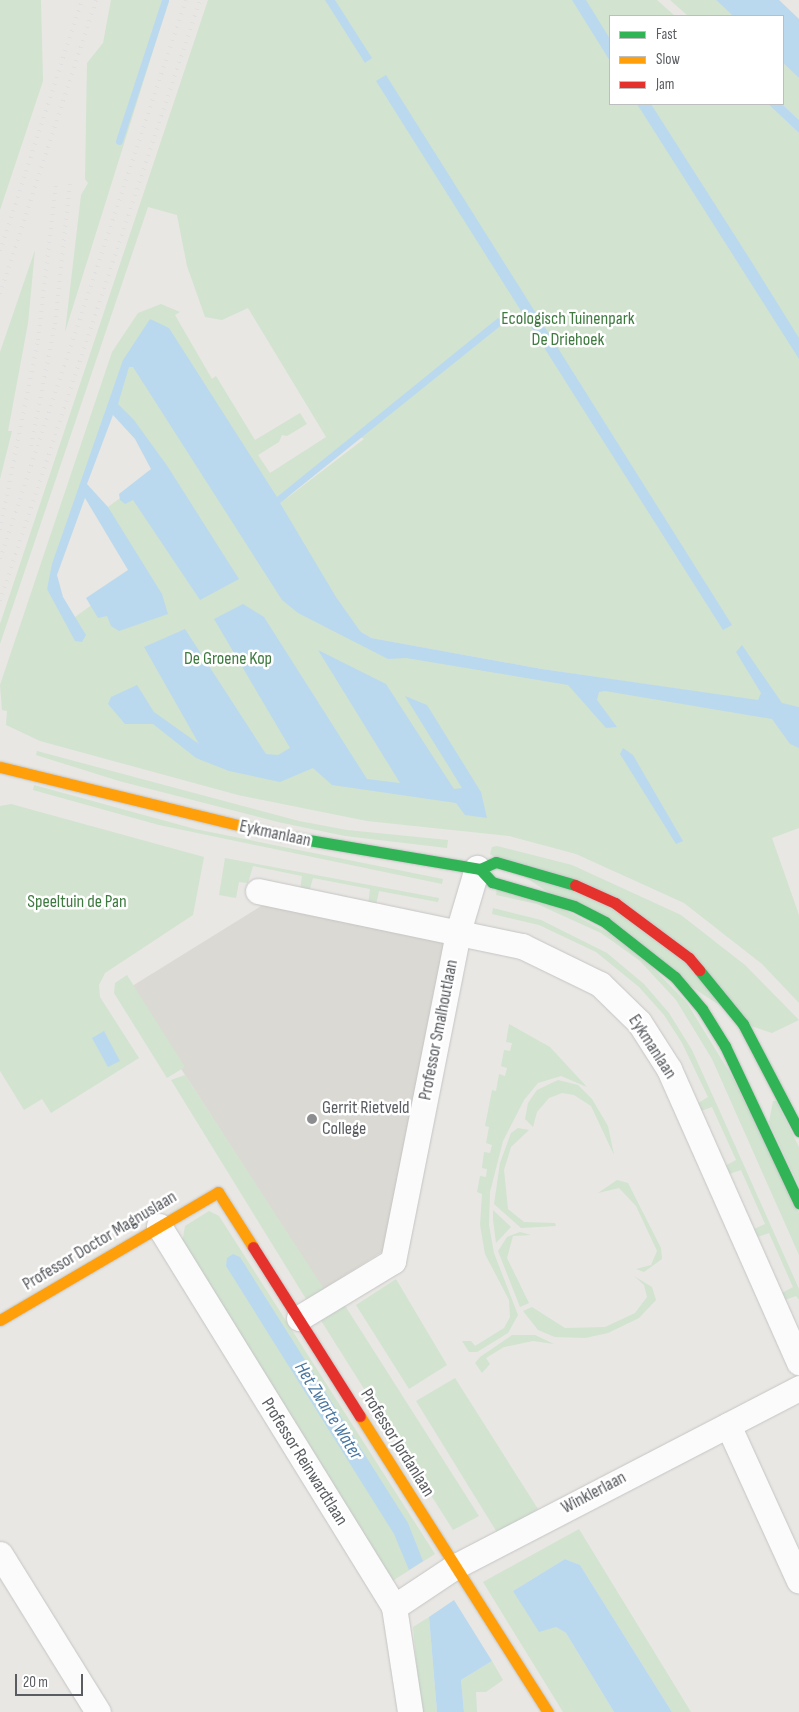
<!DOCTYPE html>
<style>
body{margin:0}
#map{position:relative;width:799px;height:1712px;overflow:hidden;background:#e8e7e3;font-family:"Sofia Sans Condensed",sans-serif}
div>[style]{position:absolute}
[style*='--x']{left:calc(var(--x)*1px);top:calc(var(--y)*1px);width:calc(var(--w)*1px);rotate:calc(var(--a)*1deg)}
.education>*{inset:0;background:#dbd9d3}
.green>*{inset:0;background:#d2e3d0}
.water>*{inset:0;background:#bbd9ee}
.stream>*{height:7px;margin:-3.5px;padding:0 3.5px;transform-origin:3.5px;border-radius:3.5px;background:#bbd9ee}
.roads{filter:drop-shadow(0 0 1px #c5c5c5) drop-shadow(0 0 1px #c5c5c5)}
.street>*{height:25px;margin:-12.5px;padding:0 12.5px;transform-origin:12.5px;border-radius:12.5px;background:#fcfbfb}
.fast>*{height:11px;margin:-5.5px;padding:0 5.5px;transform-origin:5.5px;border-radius:5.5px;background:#30b455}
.slow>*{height:11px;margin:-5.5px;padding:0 5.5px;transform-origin:5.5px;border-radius:5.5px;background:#ff9f0a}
.jam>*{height:11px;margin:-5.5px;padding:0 5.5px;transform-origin:5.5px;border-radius:5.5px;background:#e5322d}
.rail>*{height:4px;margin-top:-2px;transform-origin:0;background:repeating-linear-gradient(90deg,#e0e0e0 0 1px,transparent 0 7px)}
.dots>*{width:14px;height:14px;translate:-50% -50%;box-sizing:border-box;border:2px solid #fff;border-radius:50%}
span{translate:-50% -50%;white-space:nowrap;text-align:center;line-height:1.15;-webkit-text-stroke:5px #fff;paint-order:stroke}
.park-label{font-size:18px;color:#3e7a40}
.street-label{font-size:18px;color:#595c60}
.poi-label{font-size:18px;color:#595c60}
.left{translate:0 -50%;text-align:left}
.water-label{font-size:19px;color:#4976a1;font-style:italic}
.legend{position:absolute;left:609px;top:15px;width:175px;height:90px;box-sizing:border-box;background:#fff;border:1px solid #bdbebf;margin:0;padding:6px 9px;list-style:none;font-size:15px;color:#595c60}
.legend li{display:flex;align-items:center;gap:10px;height:25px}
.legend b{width:25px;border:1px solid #bdbebf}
.scale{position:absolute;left:15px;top:1674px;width:68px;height:22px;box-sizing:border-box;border:2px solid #595c60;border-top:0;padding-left:6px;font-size:15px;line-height:18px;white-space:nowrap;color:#595c60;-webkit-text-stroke:4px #fff;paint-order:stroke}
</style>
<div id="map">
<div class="education">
<div style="clip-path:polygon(266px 903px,445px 940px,385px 1250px,323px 1289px,129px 988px)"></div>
</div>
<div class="green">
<div style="clip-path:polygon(0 0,41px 0,43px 81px,0 210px)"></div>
<div style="clip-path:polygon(111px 0,169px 0,65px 332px,81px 195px,88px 183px,85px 179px,87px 63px,103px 43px)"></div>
<div style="clip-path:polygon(evenodd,208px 0,657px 0,675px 16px,610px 16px,610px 104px,768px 104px,799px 133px,799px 707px,542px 669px,370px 638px,361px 631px,370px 644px,799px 711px,799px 828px,772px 838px,799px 915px,799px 1003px,762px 964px,684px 903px,576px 854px,509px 836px,367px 821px,238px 795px,40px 741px,6px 725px,7px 711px,2px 710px,0 685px,112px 352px,138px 313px,161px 304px,180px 312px,175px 315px,212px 379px,216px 376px,255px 440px,300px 413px,307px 424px,287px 436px,282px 435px,279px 442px,258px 455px,270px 473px,326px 437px,248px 308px,222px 320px,205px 317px,187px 266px,177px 215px,148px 207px,0 644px,0 624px,208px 0,112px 392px,111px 405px,159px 469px,108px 507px,137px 572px,71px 620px,47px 589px,112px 392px,208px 0,355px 434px,364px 439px,287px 498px,302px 478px,355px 434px)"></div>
<div style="clip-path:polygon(670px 0,716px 0,733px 16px,688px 16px)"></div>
<div style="clip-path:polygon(783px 63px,799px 78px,799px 120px,782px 104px)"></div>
<div style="clip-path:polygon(35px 250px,28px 323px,8px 431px,12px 431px,0 479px,0 352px)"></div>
<div style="clip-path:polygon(37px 751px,299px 821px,347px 830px,448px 840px,447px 848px,345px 836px,278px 822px,119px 781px,36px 755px)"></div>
<div style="clip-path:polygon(34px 785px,195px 829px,443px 879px,442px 884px,159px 825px,33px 790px)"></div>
<div style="clip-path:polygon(11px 804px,204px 857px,193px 915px,105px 973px,99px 985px,100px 997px,139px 1058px,51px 1113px,42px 1099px,24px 1110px,0 1071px,0 806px)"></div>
<div style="clip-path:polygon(497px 846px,572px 865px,681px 915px,745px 965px,799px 1020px,772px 1033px,751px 1026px,490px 854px,492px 847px)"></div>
<div style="clip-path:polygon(225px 858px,439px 898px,438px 902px,379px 891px,376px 905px,368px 905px,370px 889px,313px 878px,309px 892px,300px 891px,302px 876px,253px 866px,248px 883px,239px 882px,236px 898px,219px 895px)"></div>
<div style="clip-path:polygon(497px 888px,553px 904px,610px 934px,649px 964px,687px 1003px,733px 1078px,799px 1213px,799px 1255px,712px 1059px,676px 1000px,640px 961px,601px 933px,537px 904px,496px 895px)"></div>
<div style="clip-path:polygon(493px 908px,541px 920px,607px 953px,644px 984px,669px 1013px,692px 1050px,721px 1114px,799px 1289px,799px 1300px,796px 1296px,782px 1301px,780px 1294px,793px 1287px,769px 1233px,755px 1238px,752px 1230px,765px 1224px,741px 1170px,726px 1175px,723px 1167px,736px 1160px,712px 1107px,698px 1112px,695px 1105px,708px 1097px,682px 1043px,664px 1015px,639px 987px,596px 952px,539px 925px,492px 914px)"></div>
<div style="clip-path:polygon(127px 975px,185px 1067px,167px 1078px,114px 993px,115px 983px)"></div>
<div style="clip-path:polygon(509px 1024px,550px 1047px,587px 1087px,561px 1076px,538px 1083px,524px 1100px,503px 1141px,490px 1192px,489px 1225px,494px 1253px,518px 1315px,508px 1333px,477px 1352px,469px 1352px,462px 1341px,471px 1341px,475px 1346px,504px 1328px,510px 1317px,509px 1300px,485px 1254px,480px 1225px,482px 1194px,477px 1192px,480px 1176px,486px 1177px,487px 1169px,482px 1168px,484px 1152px,490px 1153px,492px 1145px,486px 1143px,489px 1127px,485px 1126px,492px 1090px,496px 1091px,499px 1074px,505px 1076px,507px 1068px,501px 1066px,504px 1050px,510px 1051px,512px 1043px,506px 1042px)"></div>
<div style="clip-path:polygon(185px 1075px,324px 1289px,306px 1299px,171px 1080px)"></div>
<div style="clip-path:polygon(558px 1080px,578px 1085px,592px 1099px,608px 1126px,614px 1155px,591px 1106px,574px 1095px,562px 1093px,549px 1098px,537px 1112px,533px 1127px,525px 1119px,528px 1103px,537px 1090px)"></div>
<div style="clip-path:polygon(773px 1101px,776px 1101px,799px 1147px,799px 1186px,769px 1122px)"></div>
<div style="clip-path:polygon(518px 1128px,529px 1130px,511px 1147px,504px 1170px,508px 1209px,524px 1222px,555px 1223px,556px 1226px,521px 1228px,494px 1204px,500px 1163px,511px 1133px)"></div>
<div style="clip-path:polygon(617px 1180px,628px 1183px,661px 1248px,662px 1259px,644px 1272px,636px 1269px,651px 1265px,657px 1251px,636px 1206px,619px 1188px,598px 1193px)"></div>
<div style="clip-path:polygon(493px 1210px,511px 1227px,496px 1243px,493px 1220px)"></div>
<div style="clip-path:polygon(209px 1211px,219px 1216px,435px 1554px,386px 1585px,174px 1239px,183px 1238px,185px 1226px)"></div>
<div style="clip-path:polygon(520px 1232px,531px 1235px,513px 1236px,507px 1258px,529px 1303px,520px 1307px,498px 1251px,507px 1237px)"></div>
<div style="clip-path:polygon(634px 1276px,652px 1287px,656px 1300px,639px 1318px,608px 1333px,585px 1338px,555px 1337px,538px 1330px,523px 1311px,532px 1307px,565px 1328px,605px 1327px,635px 1313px,647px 1297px,644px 1285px)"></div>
<div style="clip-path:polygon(396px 1279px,447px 1365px,409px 1389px,356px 1305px)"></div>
<div style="clip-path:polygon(344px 1304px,479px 1516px,453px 1530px,320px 1319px)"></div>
<div style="clip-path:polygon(512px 1335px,535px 1335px,554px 1344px,533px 1341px,504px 1347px,486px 1358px,490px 1364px,482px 1373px,475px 1363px,480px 1357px)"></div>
<div style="clip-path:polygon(455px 1378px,538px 1509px,498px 1534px,416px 1401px)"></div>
<div style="clip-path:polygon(579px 1529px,691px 1712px,672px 1712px,580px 1565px,565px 1559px,513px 1591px,547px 1628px,556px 1627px,566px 1633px,614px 1712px,563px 1712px,483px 1582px)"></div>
<div style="clip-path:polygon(429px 1617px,437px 1712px,421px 1712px,413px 1627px)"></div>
<div style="clip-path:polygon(492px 1661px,503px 1680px,486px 1692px,476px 1692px,477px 1712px,464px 1712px,461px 1680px)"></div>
</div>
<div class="water">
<div style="clip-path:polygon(325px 0,335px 0,372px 58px,365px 63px)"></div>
<div style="clip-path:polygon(572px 0,586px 0,610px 39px,610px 61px)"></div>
<div style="clip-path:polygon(716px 0,779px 0,799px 19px,799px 78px,783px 63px,783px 16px,733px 16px)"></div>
<div style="clip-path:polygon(386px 75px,578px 380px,732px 625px,723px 630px,569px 387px,376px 81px)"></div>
<div style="clip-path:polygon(637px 104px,651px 104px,753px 264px,799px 338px,799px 359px)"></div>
<div style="clip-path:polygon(768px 104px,782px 104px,799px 120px,799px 133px)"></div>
<div style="clip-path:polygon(498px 318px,504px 323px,280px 503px,336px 597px,360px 631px,371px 638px,542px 669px,758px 700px,761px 693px,736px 652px,742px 645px,782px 703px,799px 707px,799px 748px,790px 744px,772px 719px,605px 691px,599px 692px,597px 700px,617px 727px,606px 728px,568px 685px,406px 658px,388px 659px,298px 613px,282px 600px,133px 367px,129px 367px,118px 404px,134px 420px,168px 467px,239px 579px,200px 600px,133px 500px,125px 504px,120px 500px,119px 494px,151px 469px,135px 439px,113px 415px,87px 484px,108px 507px,162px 594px,168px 614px,119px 631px,111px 626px,107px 616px,98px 618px,86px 598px,128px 570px,85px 498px,57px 575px,63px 597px,86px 635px,82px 642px,75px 641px,47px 589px,52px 564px,123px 360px,150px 319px,169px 328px,277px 497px)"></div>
<div style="clip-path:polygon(243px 604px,264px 617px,367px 779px,400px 783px,318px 650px,386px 684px,454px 789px,462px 788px,405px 696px,427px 705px,481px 792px,487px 818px,465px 815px,456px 803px,332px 785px,313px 768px,280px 782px,229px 771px,196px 758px,153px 724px,125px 724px,108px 704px,111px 697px,137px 685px,154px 712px,199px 744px,144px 647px,185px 629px,266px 754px,278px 755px,290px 748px,214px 619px)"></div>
<div style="clip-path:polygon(623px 748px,633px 755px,683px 841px,676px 844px,620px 754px)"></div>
<div style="clip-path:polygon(104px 1031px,120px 1061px,108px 1067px,92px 1038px)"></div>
<div style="clip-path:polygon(233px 1254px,240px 1257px,408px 1523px,423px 1561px,409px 1570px,394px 1534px,226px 1266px,227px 1258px)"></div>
<div style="clip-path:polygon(565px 1559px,580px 1565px,672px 1712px,614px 1712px,566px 1633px,556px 1627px,539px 1632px,513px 1591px)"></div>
<div style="clip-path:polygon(454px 1600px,492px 1661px,461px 1680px,464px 1712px,437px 1712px,429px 1617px)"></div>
</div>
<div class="stream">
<div style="--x:119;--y:141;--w:148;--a:-71.9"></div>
</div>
<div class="roads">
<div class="street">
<div style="--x:258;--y:891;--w:270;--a:11.8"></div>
<div style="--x:522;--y:946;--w:87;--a:26"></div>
<div style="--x:600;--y:984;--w:54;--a:44.3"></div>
<div style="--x:639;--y:1022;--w:56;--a:57.4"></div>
<div style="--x:669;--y:1069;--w:321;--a:66.1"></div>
<div style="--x:159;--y:1226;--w:448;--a:58.3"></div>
<div style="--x:394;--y:1607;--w:106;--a:81.3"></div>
<div style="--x:299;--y:1318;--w:110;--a:-31.2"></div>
<div style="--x:393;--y:1261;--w:335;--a:-78.8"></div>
<div style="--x:458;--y:932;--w:67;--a:-73.5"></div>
<div style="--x:728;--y:1425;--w:171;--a:65.5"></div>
<div style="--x:0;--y:1554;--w:186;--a:58.2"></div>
<div style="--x:394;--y:1607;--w:72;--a:-33.7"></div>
<div style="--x:454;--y:1567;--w:389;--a:-27.4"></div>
</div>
<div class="fast">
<div style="--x:279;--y:835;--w:204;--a:9.6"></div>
<div style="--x:480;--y:869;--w:17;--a:-24"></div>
<div style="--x:496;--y:862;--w:82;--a:16.2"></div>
<div style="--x:480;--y:869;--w:18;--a:47"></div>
<div style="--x:492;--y:882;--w:85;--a:16.3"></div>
<div style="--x:574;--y:906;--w:35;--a:27"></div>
<div style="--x:605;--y:922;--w:89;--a:38.2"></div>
<div style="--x:675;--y:977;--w:42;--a:49.8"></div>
<div style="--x:702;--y:1009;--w:44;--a:58.1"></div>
<div style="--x:725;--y:1046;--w:174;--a:64.8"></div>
<div style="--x:699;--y:970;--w:70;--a:50.8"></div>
<div style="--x:743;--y:1024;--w:121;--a:62.4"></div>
</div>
<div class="slow">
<div style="--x:0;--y:767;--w:287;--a:13.7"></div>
<div style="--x:0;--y:1320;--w:253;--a:-30.4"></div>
<div style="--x:218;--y:1192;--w:65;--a:57.5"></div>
<div style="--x:360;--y:1416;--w:351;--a:57.6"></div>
</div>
<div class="jam">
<div style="--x:575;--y:885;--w:44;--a:24.2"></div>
<div style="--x:615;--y:903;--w:92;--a:36.6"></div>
<div style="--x:689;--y:958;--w:16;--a:50"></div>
<div style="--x:253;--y:1247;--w:200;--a:57.7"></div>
</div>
</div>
<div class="rail">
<div style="--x:0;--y:251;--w:264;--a:-71.9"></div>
<div style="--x:0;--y:294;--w:309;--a:-71.9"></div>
<div style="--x:31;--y:446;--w:124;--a:-78.9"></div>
<div style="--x:55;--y:324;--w:141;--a:-83.9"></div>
<div style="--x:0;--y:530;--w:194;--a:-78.7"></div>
<div style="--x:38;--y:340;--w:157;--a:-83.4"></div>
<div style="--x:0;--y:559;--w:589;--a:-71.6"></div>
<div style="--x:0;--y:601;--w:633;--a:-71.59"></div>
</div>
<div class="dots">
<div style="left:312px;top:1119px;background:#8b8d8e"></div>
</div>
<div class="park-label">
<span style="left:568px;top:330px">Ecologisch Tuinenpark<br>De Driehoek</span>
<span style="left:228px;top:659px">De Groene Kop</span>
<span style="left:77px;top:902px">Speeltuin de Pan</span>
</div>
<div class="street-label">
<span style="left:275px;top:834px;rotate:12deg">Eykmanlaan</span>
<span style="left:439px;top:1030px;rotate:-79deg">Professor Smalhoutlaan</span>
<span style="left:652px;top:1047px;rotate:57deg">Eykmanlaan</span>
<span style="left:100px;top:1241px;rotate:-31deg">Professor Doctor Magnuslaan</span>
<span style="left:397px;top:1443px;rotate:58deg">Professor Jordanlaan</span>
<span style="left:304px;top:1462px;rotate:58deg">Professor Reinwardtlaan</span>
<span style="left:594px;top:1493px;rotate:-28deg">Winklerlaan</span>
</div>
<div class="poi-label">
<span class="left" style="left:322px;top:1119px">Gerrit Rietveld<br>College</span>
</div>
<div class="water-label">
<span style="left:328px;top:1411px;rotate:58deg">Het Zwarte Water</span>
</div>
<ul class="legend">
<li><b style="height:6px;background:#30b455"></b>Fast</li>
<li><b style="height:6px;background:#ff9f0a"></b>Slow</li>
<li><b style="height:6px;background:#e5322d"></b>Jam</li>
</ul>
<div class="scale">20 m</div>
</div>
